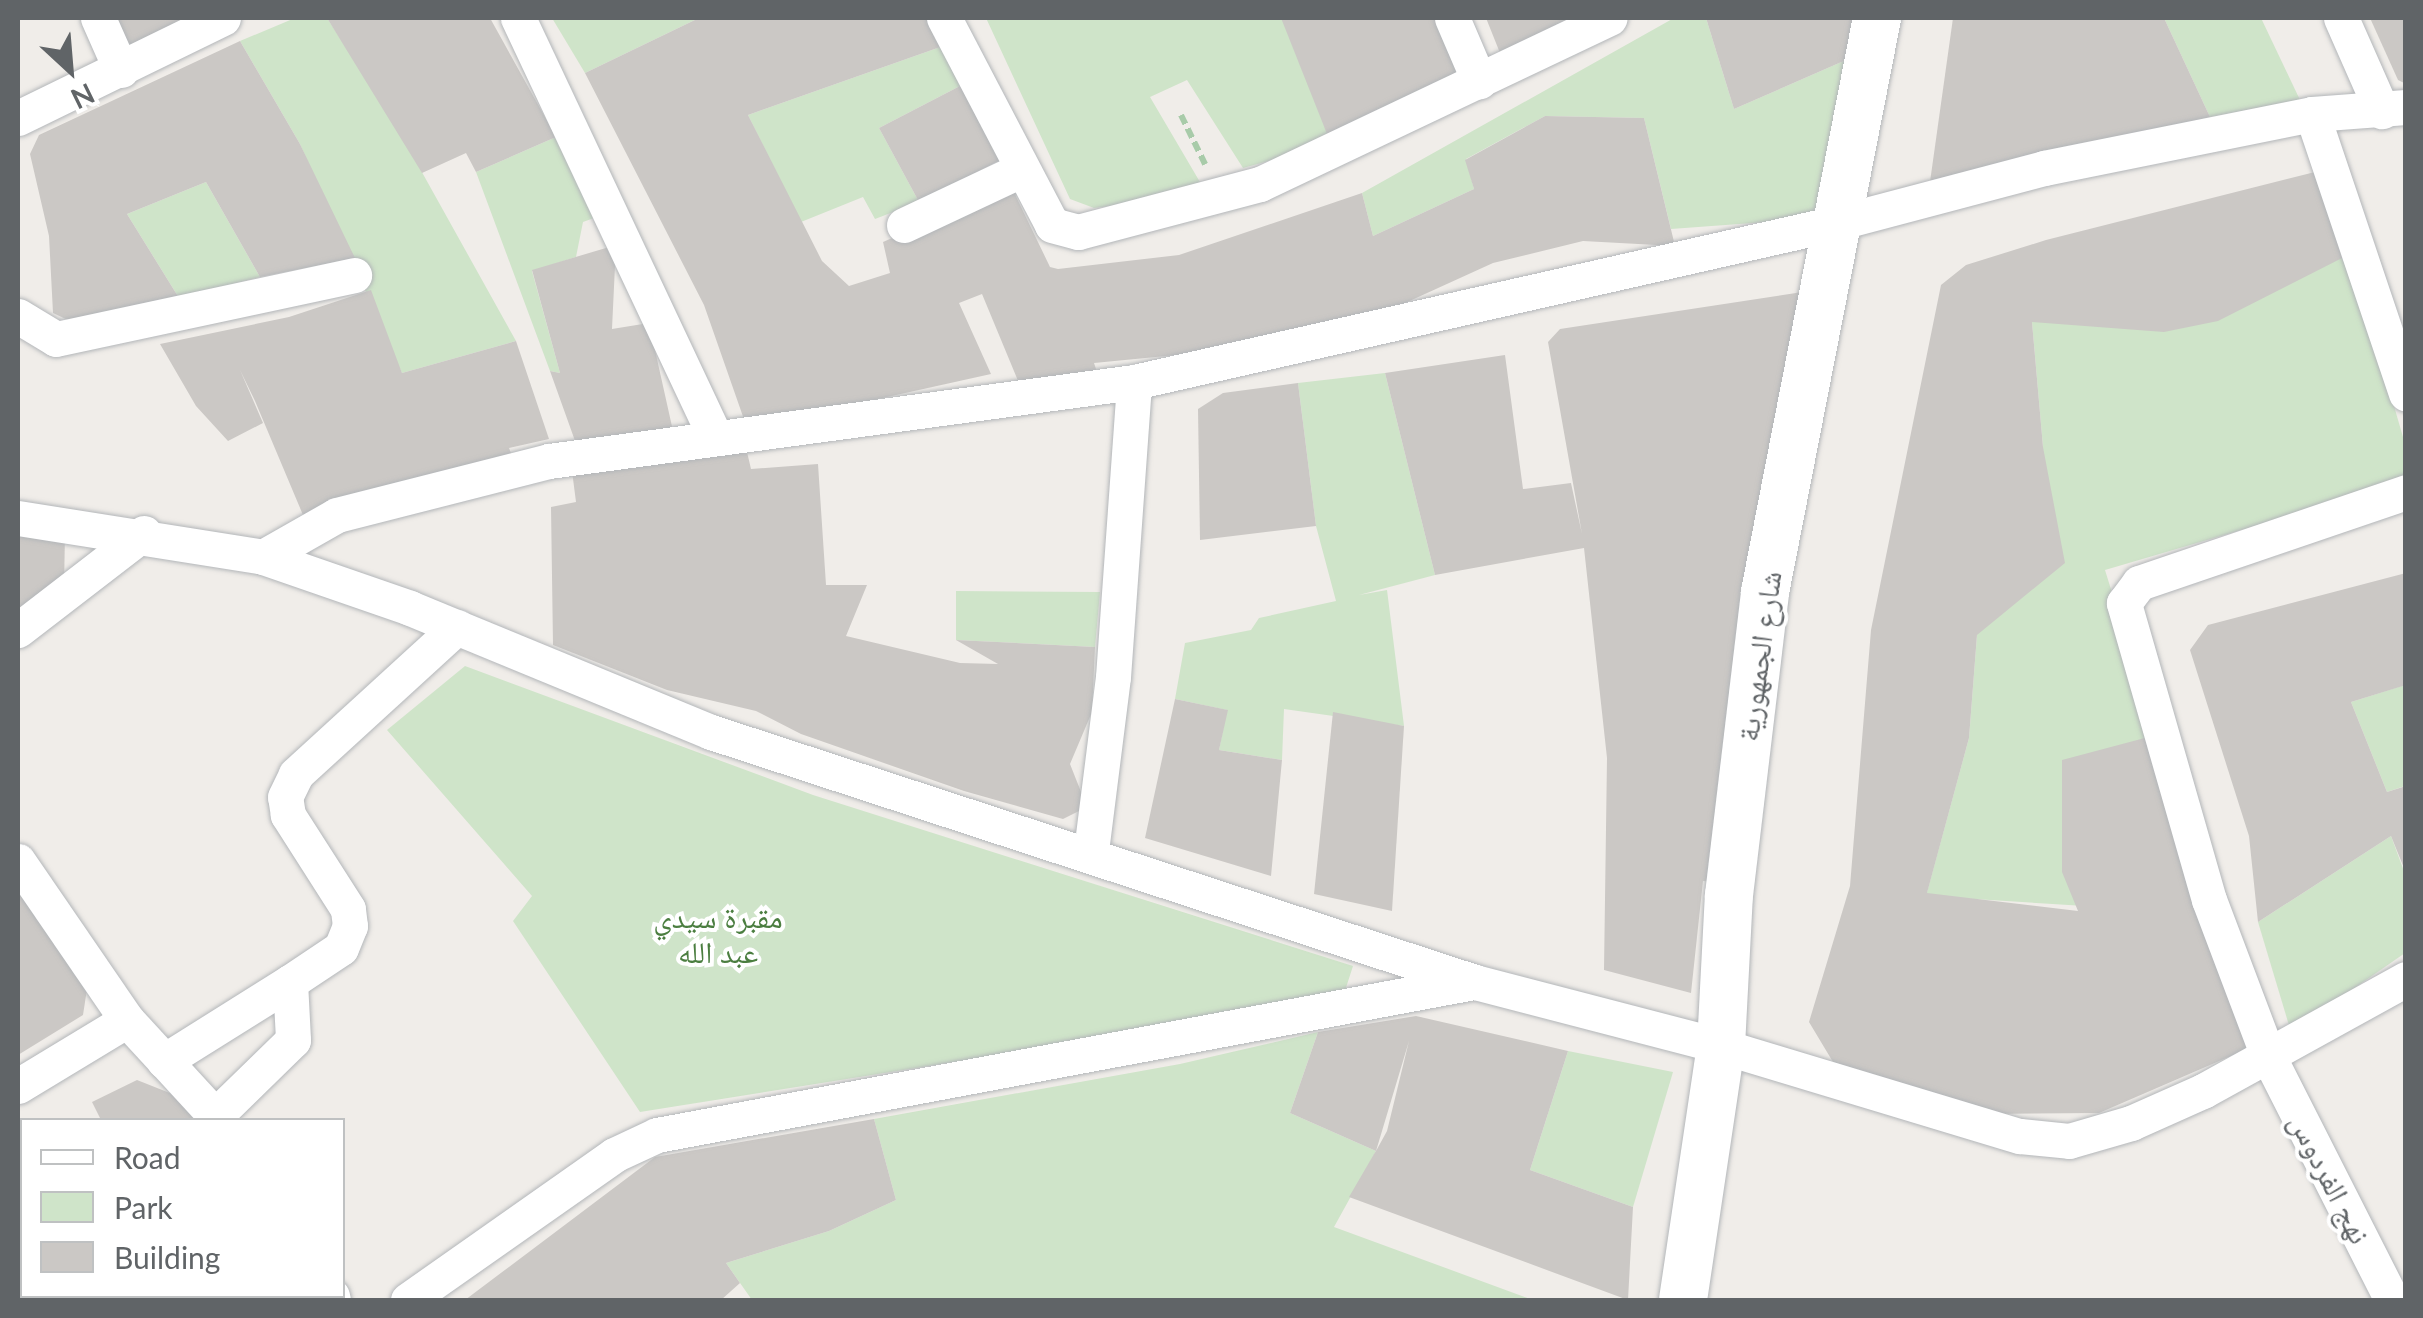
<!DOCTYPE html>
<meta charset="utf-8">
<style>
body{margin:0}
#map{position:relative;width:2423px;height:1318px;overflow:hidden;background:#f0ede9;font-family:Lato,"Noto Naskh Arabic",sans-serif}
div>[style]{position:absolute}
[style*='--x']{left:calc(var(--x)*1px);top:calc(var(--y)*1px);width:calc(var(--w)*1px);rotate:calc(var(--a)*1deg)}
.green>*{inset:0;background:#cfe4c9}
.building>*{inset:0;background:#cbc8c5}
.path>*{height:6px;margin-top:-3px;transform-origin:0;background:repeating-linear-gradient(90deg,#a8cba9 0 10px,transparent 0 15px)}
.roads{filter:drop-shadow(0 0 2px #b3b6b9) drop-shadow(0 0 2px #b3b6b9)}
.minor>*{height:35px;margin:-17.5px;padding:0 17.5px;transform-origin:17.5px;border-radius:17.5px;background:#fff}
.secondary>*{height:48px;margin:-24px;padding:0 24px;transform-origin:24px;border-radius:24px;background:#fff}
span{translate:-50% -50%;white-space:nowrap;text-align:center;line-height:1.15;-webkit-text-stroke:8px #fff;paint-order:stroke}
.street-label{font-size:30px;color:#606467}
.park-label{font-size:30px;color:#4b7e40}
.frame{position:absolute;inset:0;border:20px solid #606467;pointer-events:none}
.legend{position:absolute;left:20px;top:1118px;width:325px;height:180px;box-sizing:border-box;background:#fff;border:2px solid #bfc1c2;margin:0;padding:12px 18px;list-style:none;font-size:30px;color:#606467}
.legend li{display:flex;align-items:center;gap:20px;height:50px}
.legend b{width:50px;border:2px solid #bfc1c2}
.north{position:absolute;left:20px;top:20px;width:100px;height:100px;-webkit-text-stroke:8px #fff;paint-order:stroke;rotate:154deg;font-size:28px;font-weight:700;line-height:40px;text-align:center;color:#606467}
.north::after{content:'';display:block;margin:auto;width:35px;height:45px;background:#606467;clip-path:polygon(50% 0,100% 100%,50% 72%,0 100%)}
</style>
<div id="map">
<div class="green">
<div style="clip-path:polygon(295px 18px,327px 18px,394px 122px,516px 341px,402px 373px,300px 144px,240px 41px)"></div>
<div style="clip-path:polygon(552px 18px,699px 18px,585px 73px)"></div>
<div style="clip-path:polygon(986px 18px,1288px 18px,1331px 144px,1243px 168px,1187px 80px,1150px 97px,1207px 194px,1094px 208px,1070px 199px)"></div>
<div style="clip-path:polygon(1674px 18px,1706px 18px,1734px 109px,1846px 60px,1820px 218px,1671px 229px,1644px 118px,1545px 116px,1466px 159px,1474px 189px,1373px 236px,1362px 193px)"></div>
<div style="clip-path:polygon(2164px 18px,2261px 18px,2300px 100px,2210px 117px)"></div>
<div style="clip-path:polygon(946px 45px,960px 86px,879px 128px,919px 202px,875px 219px,863px 197px,801px 222px,748px 115px)"></div>
<div style="clip-path:polygon(556px 137px,602px 215px,583px 222px,576px 257px,532px 271px,560px 373px,550px 371px,476px 172px)"></div>
<div style="clip-path:polygon(206px 182px,260px 277px,179px 298px,127px 214px)"></div>
<div style="clip-path:polygon(2350px 254px,2405px 444px,2405px 482px,2105px 570px,2156px 735px,2085px 906px,1926px 896px,1969px 738px,1977px 635px,2043px 447px,2032px 322px)"></div>
<div style="clip-path:polygon(1385px 373px,1435px 575px,1359px 595px,1387px 590px,1404px 726px,1284px 709px,1282px 760px,1219px 750px,1227px 710px,1175px 699px,1185px 643px,1251px 630px,1259px 618px,1336px 601px,1316px 526px,1298px 383px)"></div>
<div style="clip-path:polygon(956px 591px,1100px 592px,1095px 647px,956px 640px)"></div>
<div style="clip-path:polygon(465px 666px,813px 795px,1353px 966px,1342px 1000px,640px 1112px,513px 921px,532px 896px,387px 730px)"></div>
<div style="clip-path:polygon(2405px 685px,2405px 786px,2387px 792px,2351px 702px)"></div>
<div style="clip-path:polygon(2391px 836px,2405px 874px,2405px 953px,2291px 1032px,2258px 922px)"></div>
<div style="clip-path:polygon(1318px 1032px,1290px 1113px,1376px 1151px,1334px 1227px,1533px 1300px,752px 1300px,726px 1263px,829px 1231px,896px 1200px,874px 1119px,1180px 1064px)"></div>
<div style="clip-path:polygon(1568px 1051px,1673px 1072px,1633px 1207px,1530px 1170px)"></div>
</div>
<div class="building">
<div style="clip-path:polygon(114px 18px,208px 18px,141px 46px,126px 43px)"></div>
<div style="clip-path:polygon(327px 18px,490px 18px,556px 137px,476px 172px,466px 153px,422px 173px)"></div>
<div style="clip-path:polygon(699px 18px,934px 18px,946px 45px,748px 115px,822px 261px,849px 286px,890px 273px,883px 242px,1011px 186px,1050px 267px,1058px 269px,1179px 255px,1362px 193px,1373px 236px,1474px 189px,1465px 160px,1545px 116px,1644px 118px,1675px 246px,1583px 241px,1493px 263px,1392px 309px,1197px 353px,1094px 363px,1097px 372px,1021px 388px,982px 294px,959px 303px,991px 374px,747px 428px,704px 305px,585px 73px)"></div>
<div style="clip-path:polygon(1281px 18px,1441px 18px,1465px 82px,1331px 144px)"></div>
<div style="clip-path:polygon(1486px 18px,1590px 18px,1502px 58px)"></div>
<div style="clip-path:polygon(1706px 18px,1854px 18px,1846px 60px,1734px 109px)"></div>
<div style="clip-path:polygon(1953px 18px,2164px 18px,2210px 117px,1929px 189px)"></div>
<div style="clip-path:polygon(2370px 18px,2406px 18px,2406px 84px,2398px 80px)"></div>
<div style="clip-path:polygon(240px 41px,300px 144px,355px 258px,260px 277px,206px 182px,127px 214px,179px 298px,70px 321px,53px 313px,49px 236px,30px 154px,39px 135px)"></div>
<div style="clip-path:polygon(960px 86px,1006px 157px,919px 202px,879px 128px)"></div>
<div style="clip-path:polygon(2327px 169px,2350px 254px,2218px 321px,2164px 332px,2032px 322px,2043px 447px,2065px 563px,1977px 635px,1969px 738px,1927px 893px,2078px 911px,2062px 872px,2062px 760px,2156px 735px,2247px 1049px,2099px 1113px,1986px 1114px,1833px 1062px,1809px 1022px,1850px 886px,1871px 630px,1941px 285px,1966px 265px,2046px 240px)"></div>
<div style="clip-path:polygon(616px 245px,612px 329px,649px 323px,675px 440px,579px 452px,550px 371px,560px 373px,532px 270px)"></div>
<div style="clip-path:polygon(371px 290px,402px 373px,516px 341px,549px 439px,509px 448px,514px 461px,303px 515px,255px 401px,240px 370px,263px 423px,228px 441px,196px 406px,160px 344px,289px 317px)"></div>
<div style="clip-path:polygon(1809px 291px,1726px 883px,1703px 881px,1691px 993px,1604px 970px,1607px 758px,1584px 548px,1435px 575px,1385px 373px,1505px 355px,1523px 489px,1571px 483px,1582px 534px,1548px 342px,1560px 329px)"></div>
<div style="clip-path:polygon(1298px 383px,1316px 526px,1200px 540px,1198px 409px,1223px 393px)"></div>
<div style="clip-path:polygon(747px 452px,751px 469px,818px 464px,826px 585px,867px 585px,846px 636px,960px 663px,998px 664px,956px 640px,1095px 647px,1092px 712px,1070px 764px,1087px 807px,1063px 819px,964px 791px,801px 734px,756px 711px,667px 690px,553px 645px,551px 507px,576px 502px,572px 471px)"></div>
<div style="clip-path:polygon(18px 532px,65px 533px,64px 587px,18px 622px)"></div>
<div style="clip-path:polygon(2406px 573px,2406px 685px,2351px 702px,2387px 792px,2406px 786px,2406px 873px,2391px 836px,2258px 922px,2249px 836px,2190px 650px,2208px 625px)"></div>
<div style="clip-path:polygon(1175px 699px,1228px 710px,1219px 750px,1282px 760px,1271px 876px,1145px 838px)"></div>
<div style="clip-path:polygon(1333px 712px,1404px 726px,1392px 911px,1314px 894px)"></div>
<div style="clip-path:polygon(18px 876px,87px 989px,83px 1015px,18px 1055px)"></div>
<div style="clip-path:polygon(1416px 1016px,1568px 1051px,1530px 1170px,1633px 1207px,1628px 1300px,1349px 1197px,1374px 1154px,1376px 1151px,1387px 1131px,1409px 1041px,1376px 1151px,1290px 1113px,1318px 1032px)"></div>
<div style="clip-path:polygon(137px 1080px,205px 1107px,212px 1120px,101px 1120px,92px 1102px)"></div>
<div style="clip-path:polygon(874px 1119px,896px 1200px,829px 1231px,726px 1263px,740px 1283px,721px 1300px,465px 1300px,655px 1157px)"></div>
<div style="clip-path:polygon(22px 1121px,22px 1223px,18px 1215px)"></div>
<div style="clip-path:polygon(22px 1260px,22px 1296px,236px 1296px,18px 1300px)"></div>
</div>
<div class="path">
<div style="--x:1181;--y:115;--w:55;--a:63.9"></div>
</div>
<div class="roads">
<div class="minor">
<div style="--x:98;--y:18;--w:57;--a:66.1"></div>
<div style="--x:518;--y:18;--w:463;--a:64.8"></div>
<div style="--x:944;--y:18;--w:233;--a:62.4"></div>
<div style="--x:1052;--y:225;--w:27;--a:15"></div>
<div style="--x:1078;--y:232;--w:188;--a:-14.8"></div>
<div style="--x:1260;--y:184;--w:387;--a:-25.4"></div>
<div style="--x:1452;--y:18;--w:69;--a:66.8"></div>
<div style="--x:2341;--y:18;--w:102;--a:66.2"></div>
<div style="--x:2312;--y:114;--w:295;--a:71.4"></div>
<div style="--x:18;--y:118;--w:228;--a:-26"></div>
<div style="--x:904;--y:225;--w:127;--a:-25.2"></div>
<div style="--x:18;--y:316;--w:44;--a:31.2"></div>
<div style="--x:56;--y:339;--w:305;--a:-12.1"></div>
<div style="--x:18;--y:518;--w:248;--a:9"></div>
<div style="--x:263;--y:557;--w:156;--a:19.1"></div>
<div style="--x:410;--y:608;--w:326;--a:22.4"></div>
<div style="--x:711;--y:732;--w:804;--a:18.12"></div>
<div style="--x:1475;--y:982;--w:254;--a:14.6"></div>
<div style="--x:1721;--y:1046;--w:312;--a:16.8"></div>
<div style="--x:2020;--y:1136;--w:49;--a:5.8"></div>
<div style="--x:2069;--y:1141;--w:65;--a:-16.2"></div>
<div style="--x:2131;--y:1123;--w:79;--a:-24"></div>
<div style="--x:2203;--y:1091;--w:232;--a:-28.9"></div>
<div style="--x:263;--y:557;--w:85;--a:-29.6"></div>
<div style="--x:337;--y:515;--w:219;--a:-14.3"></div>
<div style="--x:549;--y:461;--w:590;--a:-7.69"></div>
<div style="--x:1134;--y:382;--w:720;--a:-12.76"></div>
<div style="--x:1836;--y:223;--w:215;--a:-14.8"></div>
<div style="--x:2044;--y:168;--w:273;--a:-11.4"></div>
<div style="--x:2312;--y:114;--w:94;--a:-4.3"></div>
<div style="--x:18;--y:630;--w:159;--a:-37.6"></div>
<div style="--x:1091;--y:851;--w:175;--a:-82.8"></div>
<div style="--x:1113;--y:677;--w:296;--a:-85.9"></div>
<div style="--x:18;--y:861;--w:193;--a:55.6"></div>
<div style="--x:127;--y:1020;--w:136;--a:47.4"></div>
<div style="--x:290;--y:982;--w:61;--a:-33.7"></div>
<div style="--x:341;--y:948;--w:24;--a:-68"></div>
<div style="--x:350;--y:926;--w:17;--a:-97"></div>
<div style="--x:348;--y:909;--w:112;--a:-122.6"></div>
<div style="--x:288;--y:815;--w:18;--a:-99"></div>
<div style="--x:285;--y:797;--w:25;--a:-64"></div>
<div style="--x:296;--y:774;--w:218;--a:-42.4"></div>
<div style="--x:164;--y:1061;--w:149;--a:-32.1"></div>
<div style="--x:290;--y:982;--w:58;--a:87"></div>
<div style="--x:293;--y:1040;--w:109;--a:135.7"></div>
<div style="--x:18;--y:1086;--w:127;--a:-31.2"></div>
<div style="--x:332;--y:1296;--w:4;--a:76"></div>
<div style="--x:261;--y:1300;--w:8;--a:-30"></div>
<div style="--x:408;--y:1300;--w:252;--a:-35.1"></div>
<div style="--x:614;--y:1155;--w:47;--a:-24.9"></div>
<div style="--x:657;--y:1135;--w:831;--a:-10.61"></div>
<div style="--x:2392;--y:1300;--w:274;--a:-116.9"></div>
<div style="--x:2268;--y:1056;--w:167;--a:-110.7"></div>
<div style="--x:2209;--y:900;--w:309;--a:-106"></div>
<div style="--x:2124;--y:603;--w:25;--a:-53"></div>
<div style="--x:2139;--y:583;--w:282;--a:-18.8"></div>
</div>
<div class="secondary">
<div style="--x:1683;--y:1300;--w:257;--a:-81.5"></div>
<div style="--x:1721;--y:1046;--w:151;--a:-87"></div>
<div style="--x:1729;--y:895;--w:305;--a:-83.2"></div>
<div style="--x:1765;--y:592;--w:585;--a:-78.96"></div>
</div>
</div>
<div class="street-label">
<span style="left:1758px;top:656px;rotate:-82deg">شارع الجمهورية</span>
<span style="left:2331px;top:1178px;rotate:63deg">نهج الفردوس</span>
</div>
<div class="park-label">
<span style="left:718px;top:933px">مقبرة سيدي<br>عبد الله</span>
</div>
<div class="frame"></div>
<ul class="legend">
<li><b style="height:12px;background:#fff"></b>Road</li>
<li><b style="height:28px;background:#cfe4c9"></b>Park</li>
<li><b style="height:28px;background:#cbc8c5"></b>Building</li>
</ul>
<div class="north">N</div>
</div>
